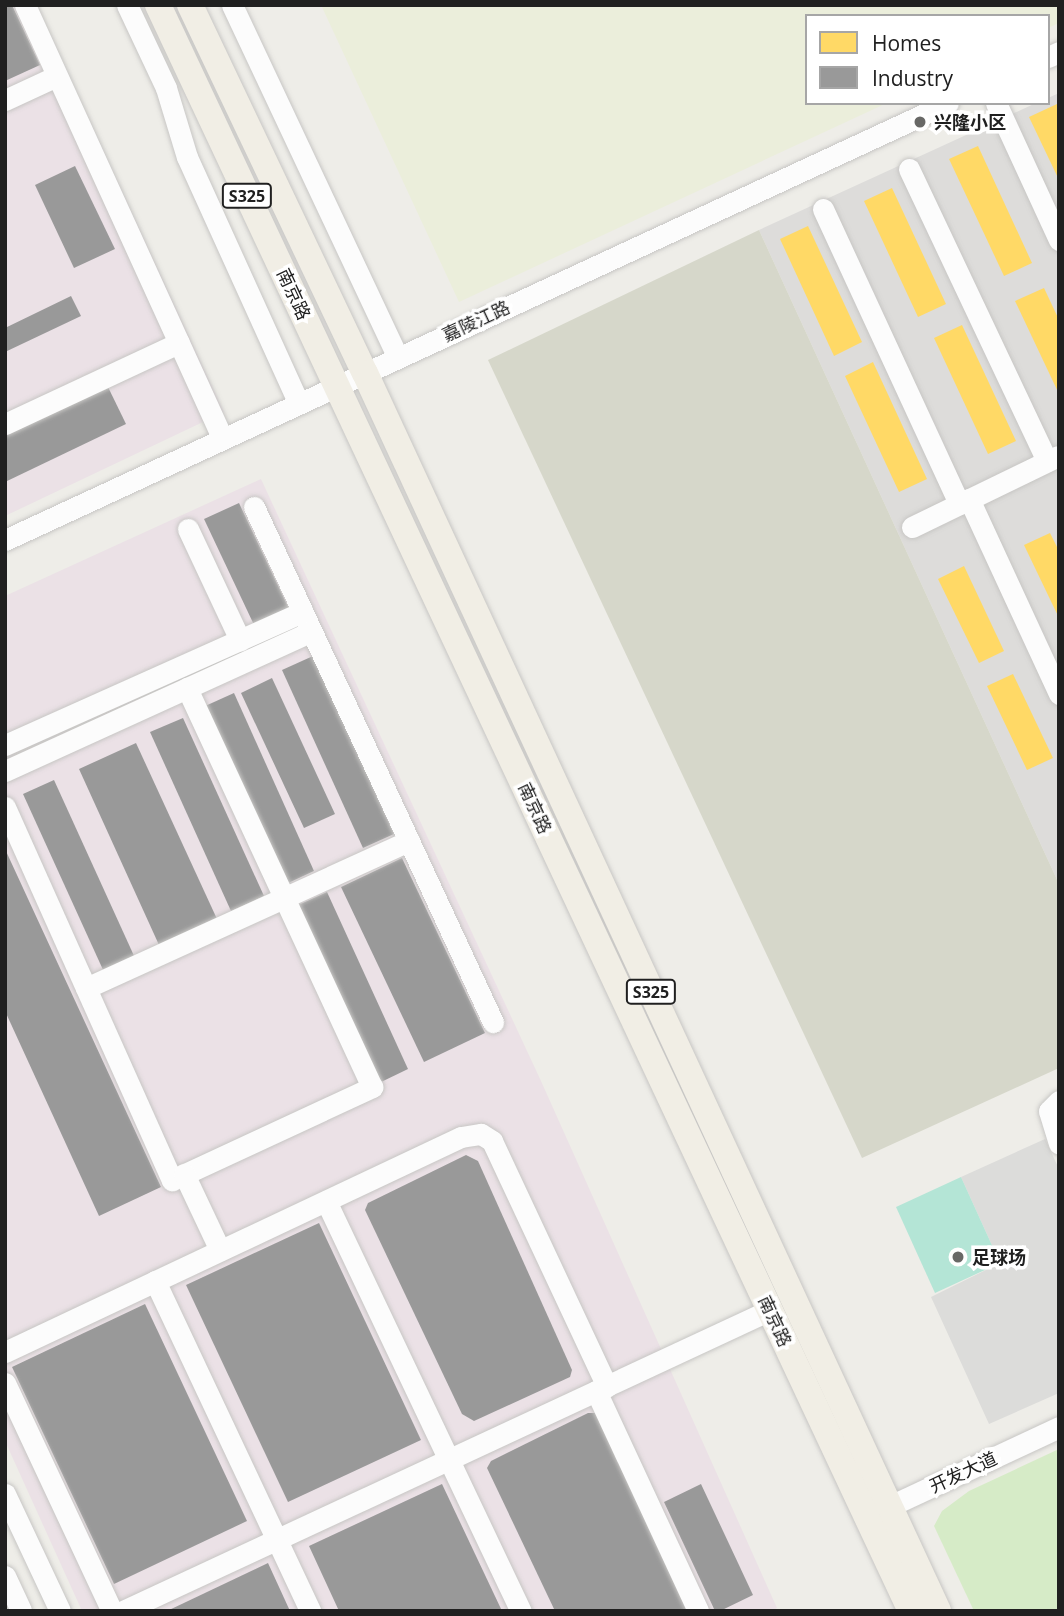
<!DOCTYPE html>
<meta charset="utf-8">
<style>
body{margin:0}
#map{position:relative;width:1064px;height:1616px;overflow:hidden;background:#eeede8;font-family:"Open Sans","Noto Sans SC",sans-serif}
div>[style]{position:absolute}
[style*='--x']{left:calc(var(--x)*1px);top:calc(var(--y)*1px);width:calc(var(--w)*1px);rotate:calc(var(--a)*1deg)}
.residential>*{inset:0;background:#dddcda}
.industrial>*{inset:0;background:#ebe1e6}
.religious>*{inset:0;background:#dcdcda}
.construction>*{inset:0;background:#d6d7ca}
.farmland>*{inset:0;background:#ebeedb}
.grass>*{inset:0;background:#d6ebc7}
.pitch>*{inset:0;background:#b4e5d6}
.homes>*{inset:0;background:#ffd966}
.industry>*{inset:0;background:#999}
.roads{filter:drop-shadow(0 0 2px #c7c6c4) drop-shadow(0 0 2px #c7c6c4)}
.minor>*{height:21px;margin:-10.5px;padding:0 10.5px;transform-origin:10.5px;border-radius:10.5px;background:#fcfcfc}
.major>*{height:26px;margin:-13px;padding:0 13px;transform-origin:13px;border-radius:13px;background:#f1eee5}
.dots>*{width:19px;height:19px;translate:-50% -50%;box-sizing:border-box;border:4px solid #fff;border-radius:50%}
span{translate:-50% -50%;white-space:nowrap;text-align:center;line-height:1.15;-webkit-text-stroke:7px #fff;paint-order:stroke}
.shield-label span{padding:2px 5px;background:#fff;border:2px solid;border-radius:5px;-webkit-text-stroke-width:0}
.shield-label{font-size:16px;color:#202020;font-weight:700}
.poi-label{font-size:18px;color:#202020;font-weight:700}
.left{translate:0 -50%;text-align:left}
.street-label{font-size:18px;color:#202020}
.frame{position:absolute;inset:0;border:7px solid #202020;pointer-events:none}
.legend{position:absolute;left:805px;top:14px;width:245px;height:91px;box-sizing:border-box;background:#fff;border:2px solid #a6a6a6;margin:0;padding:9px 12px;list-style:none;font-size:21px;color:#202020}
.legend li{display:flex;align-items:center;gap:14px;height:35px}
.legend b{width:35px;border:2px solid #a6a6a6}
</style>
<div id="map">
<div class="residential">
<div style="clip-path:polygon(1059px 93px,1059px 884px,759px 230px,1036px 103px,1048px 103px,1048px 98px)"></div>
</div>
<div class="industrial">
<div style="clip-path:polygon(5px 5px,36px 5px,224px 412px,5px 516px)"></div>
<div style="clip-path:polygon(261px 479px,541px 1081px,777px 1608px,772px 1611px,82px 1611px,5px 1441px,5px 596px)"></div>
</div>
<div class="religious">
<div style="clip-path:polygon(1045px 1139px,1059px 1169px,1059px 1393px,989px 1424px,931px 1297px,1000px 1263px,961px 1177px)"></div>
</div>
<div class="construction">
<div style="clip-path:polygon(759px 230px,1059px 884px,1059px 1068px,862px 1158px,488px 360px)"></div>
</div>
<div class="farmland">
<div style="clip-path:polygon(321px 5px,1059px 5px,1059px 23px,1048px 28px,1048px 16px,807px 16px,807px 103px,887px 103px,459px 302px)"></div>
</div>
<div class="grass">
<div style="clip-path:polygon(1059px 1449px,1059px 1611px,974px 1611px,934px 1526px,942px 1511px,969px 1491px)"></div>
</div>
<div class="pitch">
<div style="clip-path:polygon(961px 1177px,1000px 1263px,935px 1293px,896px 1207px)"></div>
</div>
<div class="homes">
<div style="clip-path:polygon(1057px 104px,1059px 108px,1059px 180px,1029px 117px)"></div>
<div style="clip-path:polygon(978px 146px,1032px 263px,1004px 276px,949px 159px)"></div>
<div style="clip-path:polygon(892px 188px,946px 304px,918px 317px,864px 201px)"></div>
<div style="clip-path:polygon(808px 226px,862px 342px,834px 356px,780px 239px)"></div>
<div style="clip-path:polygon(1044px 288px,1059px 320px,1059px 394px,1015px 301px)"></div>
<div style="clip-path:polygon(962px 325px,1016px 441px,988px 454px,934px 338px)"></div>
<div style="clip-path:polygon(873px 362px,927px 479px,899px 492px,845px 376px)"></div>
<div style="clip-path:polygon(1050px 533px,1059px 551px,1059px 618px,1024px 545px)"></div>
<div style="clip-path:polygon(964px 566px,1004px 651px,979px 663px,938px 579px)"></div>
<div style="clip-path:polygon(1013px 674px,1053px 758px,1027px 770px,987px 686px)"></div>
</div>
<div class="industry">
<div style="clip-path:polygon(5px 5px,12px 5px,40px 65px,5px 81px)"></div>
<div style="clip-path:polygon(75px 166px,115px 249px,74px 268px,35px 185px)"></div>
<div style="clip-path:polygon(71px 296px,81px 316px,5px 352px,5px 328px)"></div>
<div style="clip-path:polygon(108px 387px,126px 424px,5px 482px,5px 436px)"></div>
<div style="clip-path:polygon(239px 503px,290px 611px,255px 627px,204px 519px)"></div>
<div style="clip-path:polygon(313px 656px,394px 834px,363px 848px,282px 670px)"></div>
<div style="clip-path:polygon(272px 678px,335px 814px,304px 828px,241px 693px)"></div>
<div style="clip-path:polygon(234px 693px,314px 871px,284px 885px,203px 707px)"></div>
<div style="clip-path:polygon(183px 718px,264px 896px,231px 911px,150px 732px)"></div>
<div style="clip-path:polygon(136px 743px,217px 919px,159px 945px,79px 769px)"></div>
<div style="clip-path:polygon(54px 780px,135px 958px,104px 972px,23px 794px)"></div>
<div style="clip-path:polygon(5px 849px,161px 1187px,99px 1216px,5px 1011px)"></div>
<div style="clip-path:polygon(402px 858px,485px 1033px,424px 1062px,341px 887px)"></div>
<div style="clip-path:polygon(327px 892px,408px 1069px,377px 1084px,296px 906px)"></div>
<div style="clip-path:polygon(466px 1155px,478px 1161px,572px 1370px,570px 1377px,474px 1421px,462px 1414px,365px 1210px,368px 1203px)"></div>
<div style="clip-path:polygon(319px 1223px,421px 1440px,288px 1502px,186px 1285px)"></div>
<div style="clip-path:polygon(145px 1304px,247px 1521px,114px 1584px,12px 1367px)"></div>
<div style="clip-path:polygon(588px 1413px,596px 1413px,689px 1611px,555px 1611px,487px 1468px,491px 1461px)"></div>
<div style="clip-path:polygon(442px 1484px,502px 1611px,339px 1611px,309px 1546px)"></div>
<div style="clip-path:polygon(701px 1484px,753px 1595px,720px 1611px,715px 1611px,664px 1502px)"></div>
<div style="clip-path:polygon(268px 1563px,290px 1611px,167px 1611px)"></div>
</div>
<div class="roads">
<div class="minor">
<div style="--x:25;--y:5;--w:477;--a:65.5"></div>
<div style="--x:127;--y:5;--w:92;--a:64.8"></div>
<div style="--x:166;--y:88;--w:72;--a:73.1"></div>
<div style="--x:187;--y:157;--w:271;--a:65.6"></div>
<div style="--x:232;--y:5;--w:389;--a:64.8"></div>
<div style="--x:1048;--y:57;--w:12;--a:-24"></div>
<div style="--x:5;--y:100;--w:57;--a:-24.8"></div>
<div style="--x:996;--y:103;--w:151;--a:65.3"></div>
<div style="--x:909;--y:169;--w:323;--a:64.7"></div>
<div style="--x:823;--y:209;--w:325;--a:65.2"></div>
<div style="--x:5;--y:424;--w:192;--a:-25"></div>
<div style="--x:969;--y:499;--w:215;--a:65.2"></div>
<div style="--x:254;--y:507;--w:568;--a:65.11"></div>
<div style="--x:912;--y:527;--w:162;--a:-25.9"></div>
<div style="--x:188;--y:529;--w:123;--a:64.9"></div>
<div style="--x:5;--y:540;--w:1039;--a:-24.86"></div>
<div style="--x:5;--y:745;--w:326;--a:-24.1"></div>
<div style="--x:5;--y:771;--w:337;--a:-24.5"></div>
<div style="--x:5;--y:807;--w:409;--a:65.9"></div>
<div style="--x:172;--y:1180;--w:221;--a:-24.9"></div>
<div style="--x:372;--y:1087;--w:440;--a:-114.9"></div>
<div style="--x:86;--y:988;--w:355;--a:-24.5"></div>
<div style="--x:1059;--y:1101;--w:14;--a:135"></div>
<div style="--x:1049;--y:1111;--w:34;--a:73"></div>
<div style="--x:184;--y:1174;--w:84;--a:64.7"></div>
<div style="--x:326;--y:1201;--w:454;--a:64.6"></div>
<div style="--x:155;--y:1281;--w:365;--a:64.8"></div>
<div style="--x:5;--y:1352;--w:504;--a:-25.24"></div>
<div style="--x:461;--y:1137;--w:20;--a:-9"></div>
<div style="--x:481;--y:1134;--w:13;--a:32"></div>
<div style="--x:492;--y:1141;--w:271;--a:64.9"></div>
<div style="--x:5;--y:1383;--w:252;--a:64.9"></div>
<div style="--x:596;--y:1391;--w:242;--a:65.1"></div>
<div style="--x:5;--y:1494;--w:129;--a:64.8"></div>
<div style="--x:877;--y:1512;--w:201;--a:-25"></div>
<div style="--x:5;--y:1576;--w:38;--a:65"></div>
<div style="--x:123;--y:1611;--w:714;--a:-24.95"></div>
</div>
<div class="major">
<div style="--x:158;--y:5;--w:1774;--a:64.88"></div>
<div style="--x:190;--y:5;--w:407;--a:64.6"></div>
<div style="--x:365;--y:373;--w:1364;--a:65.16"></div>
</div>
</div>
<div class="dots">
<div style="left:920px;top:122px;background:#686866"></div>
<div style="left:958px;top:1257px;background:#686866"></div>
</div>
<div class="shield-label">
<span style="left:247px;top:196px">S325</span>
<span style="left:651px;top:992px">S325</span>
</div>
<div class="poi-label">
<span class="left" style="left:934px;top:122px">兴隆小区</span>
<span class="left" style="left:972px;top:1257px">足球场</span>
</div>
<div class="street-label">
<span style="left:294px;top:294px;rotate:65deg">南京路</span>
<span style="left:476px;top:321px;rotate:-25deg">嘉陵江路</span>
<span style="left:535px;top:808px;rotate:65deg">南京路</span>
<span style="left:775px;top:1321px;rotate:65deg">南京路</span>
<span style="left:963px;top:1472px;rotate:-25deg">开发大道</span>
</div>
<div class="frame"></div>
<ul class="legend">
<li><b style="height:19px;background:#ffd966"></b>Homes</li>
<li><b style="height:19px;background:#999"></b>Industry</li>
</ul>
</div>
